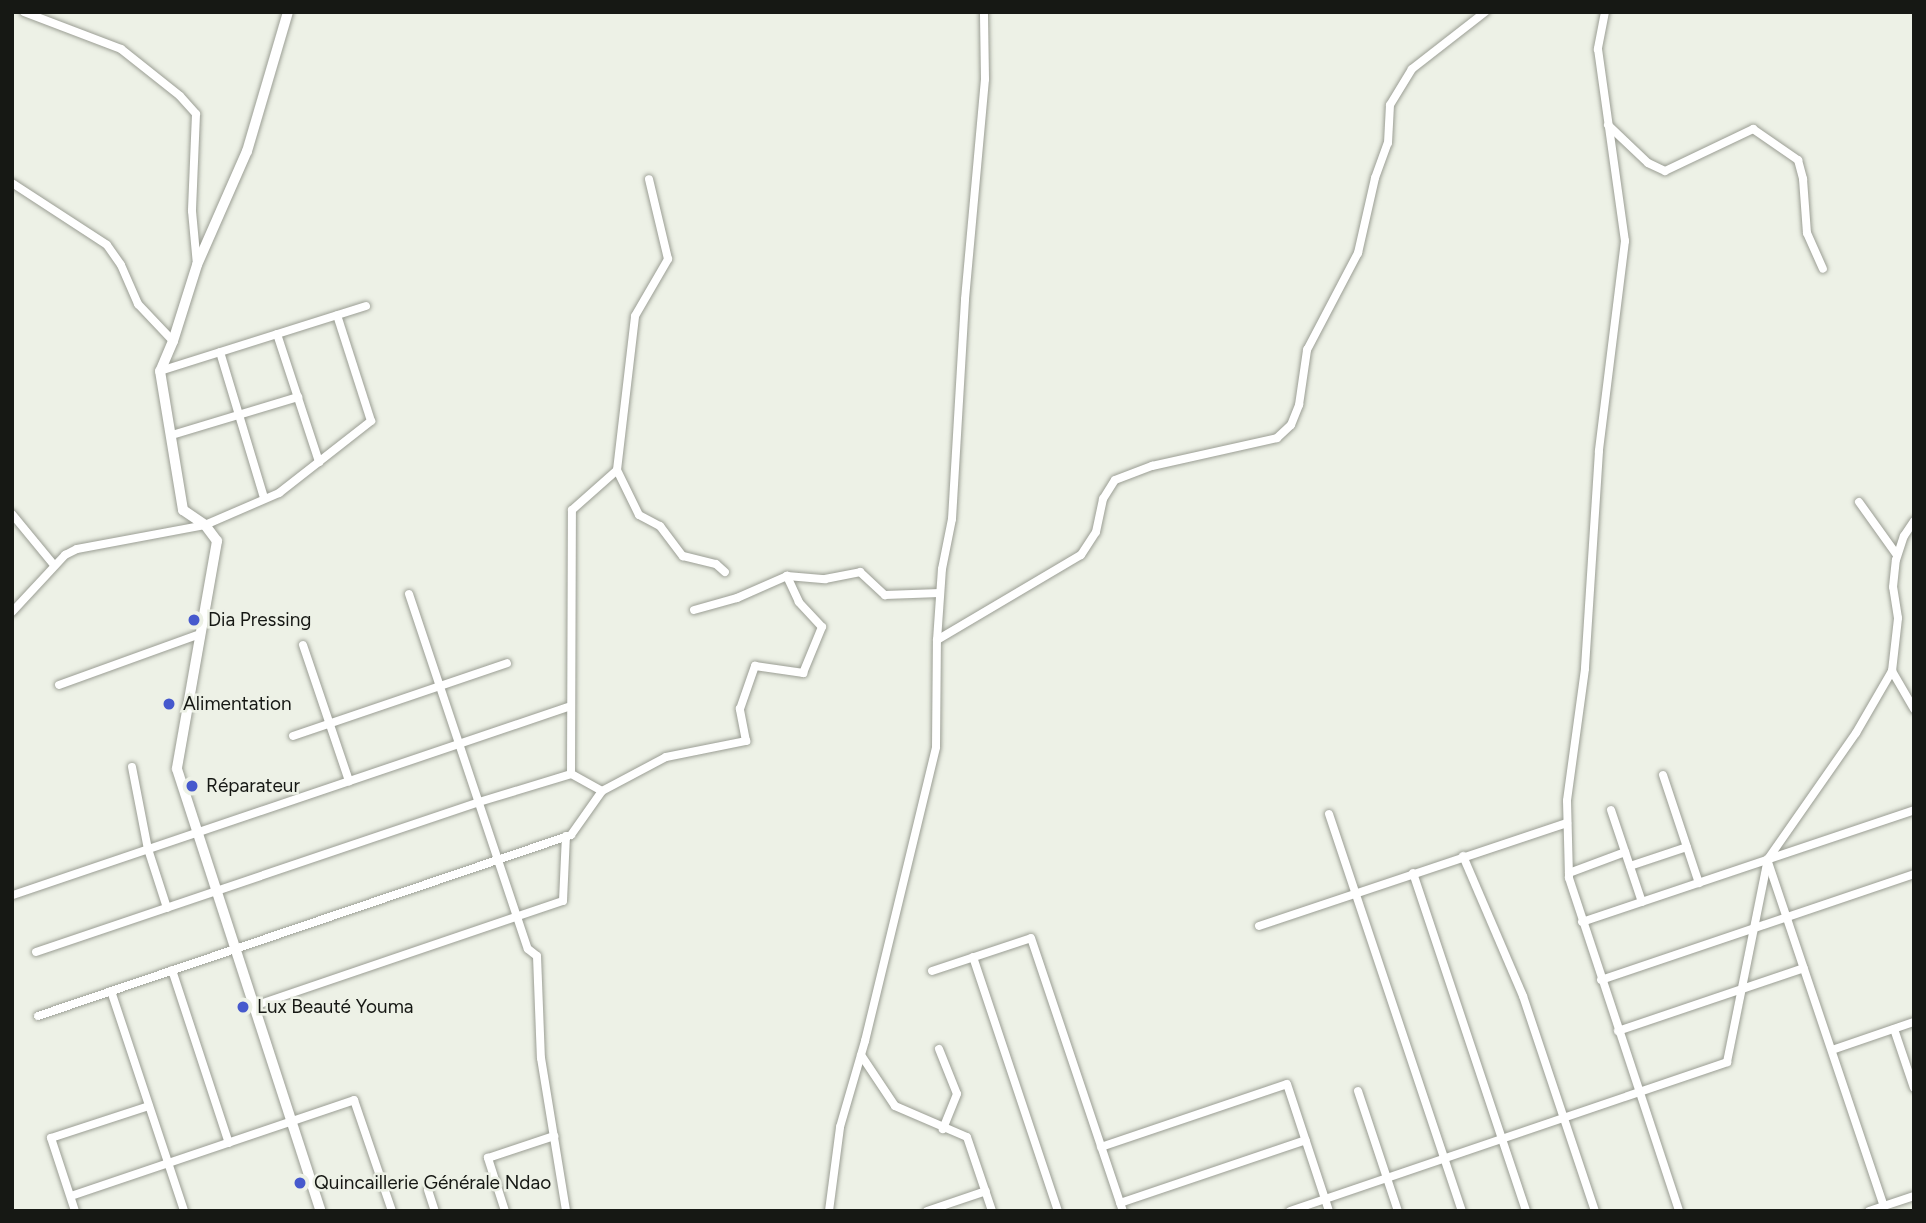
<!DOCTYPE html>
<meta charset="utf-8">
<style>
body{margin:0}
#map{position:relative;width:1926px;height:1223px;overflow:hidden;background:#edf1e6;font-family:Figtree,sans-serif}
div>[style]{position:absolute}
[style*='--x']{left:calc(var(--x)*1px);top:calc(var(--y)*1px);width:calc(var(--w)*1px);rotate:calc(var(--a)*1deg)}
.roads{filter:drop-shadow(0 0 2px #9b9e94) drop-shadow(0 0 2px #9b9e94)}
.street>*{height:8px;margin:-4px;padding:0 4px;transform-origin:4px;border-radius:4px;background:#fff}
.secondary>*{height:10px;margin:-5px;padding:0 5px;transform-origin:5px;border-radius:5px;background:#fff}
.dots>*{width:19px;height:19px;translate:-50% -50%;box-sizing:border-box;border:4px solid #edf1e6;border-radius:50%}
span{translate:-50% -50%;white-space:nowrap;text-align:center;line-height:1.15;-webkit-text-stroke:5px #edf1e6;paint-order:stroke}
.poi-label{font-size:19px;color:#161814}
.left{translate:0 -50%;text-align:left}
.frame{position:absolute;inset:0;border:14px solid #161814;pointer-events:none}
</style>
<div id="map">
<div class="roads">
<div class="street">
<div style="--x:24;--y:12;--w:104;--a:20.9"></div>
<div style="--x:121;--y:49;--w:75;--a:38.5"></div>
<div style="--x:180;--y:96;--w:24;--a:48"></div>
<div style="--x:196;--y:114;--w:97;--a:92.4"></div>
<div style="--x:192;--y:211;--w:54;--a:84.7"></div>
<div style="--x:1605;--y:12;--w:38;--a:101"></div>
<div style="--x:1598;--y:49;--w:194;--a:82"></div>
<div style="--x:1625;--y:241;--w:212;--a:97.1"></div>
<div style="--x:1599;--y:451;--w:218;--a:93.7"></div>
<div style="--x:1585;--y:669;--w:133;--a:97.8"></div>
<div style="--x:1567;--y:801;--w:77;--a:88.5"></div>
<div style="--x:1569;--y:878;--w:351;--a:71.7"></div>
<div style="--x:1608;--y:125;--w:55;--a:43.5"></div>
<div style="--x:1648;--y:163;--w:19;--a:25"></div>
<div style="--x:1665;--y:171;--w:98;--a:-25.5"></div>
<div style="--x:1753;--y:129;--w:55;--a:34.6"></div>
<div style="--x:1798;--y:160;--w:20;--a:75"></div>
<div style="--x:1803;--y:179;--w:54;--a:85.8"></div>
<div style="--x:1807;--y:233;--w:39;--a:66"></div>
<div style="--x:12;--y:183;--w:113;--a:33.1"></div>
<div style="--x:107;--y:245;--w:24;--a:55"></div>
<div style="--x:121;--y:265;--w:43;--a:66.4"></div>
<div style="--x:138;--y:304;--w:51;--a:46.6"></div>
<div style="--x:277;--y:334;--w:135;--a:71.8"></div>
<div style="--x:220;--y:352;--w:152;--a:73.2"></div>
<div style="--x:160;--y:371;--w:216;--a:-17.5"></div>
<div style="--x:172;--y:435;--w:132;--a:-16.8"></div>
<div style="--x:617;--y:470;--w:50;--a:63.9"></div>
<div style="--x:639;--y:515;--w:24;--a:28"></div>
<div style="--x:660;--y:526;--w:38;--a:53"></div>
<div style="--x:683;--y:556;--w:34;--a:14"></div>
<div style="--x:716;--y:564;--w:12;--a:42"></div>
<div style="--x:1859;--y:502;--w:65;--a:54.4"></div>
<div style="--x:12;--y:514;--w:66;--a:50.5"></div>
<div style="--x:409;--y:594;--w:374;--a:71.5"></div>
<div style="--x:528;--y:949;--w:11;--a:38"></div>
<div style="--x:537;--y:956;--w:102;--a:87.8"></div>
<div style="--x:541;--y:1058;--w:155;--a:80.7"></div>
<div style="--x:694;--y:610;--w:45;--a:-15.6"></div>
<div style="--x:737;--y:598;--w:55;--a:-23.7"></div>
<div style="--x:787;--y:576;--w:38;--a:5"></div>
<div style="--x:825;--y:579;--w:36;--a:-11"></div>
<div style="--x:860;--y:572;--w:34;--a:43"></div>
<div style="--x:885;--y:595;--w:55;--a:-2.1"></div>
<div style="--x:12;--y:612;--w:78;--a:-47.1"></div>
<div style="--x:65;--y:555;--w:13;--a:-27"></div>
<div style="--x:77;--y:549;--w:130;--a:-10.6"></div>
<div style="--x:205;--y:525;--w:81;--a:-23.4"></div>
<div style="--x:279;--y:493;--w:117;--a:-38"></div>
<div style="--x:371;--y:421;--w:111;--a:-107.8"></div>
<div style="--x:937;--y:640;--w:167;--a:-30.6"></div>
<div style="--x:1081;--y:555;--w:27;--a:-57"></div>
<div style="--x:1096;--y:532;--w:34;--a:-78"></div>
<div style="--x:1103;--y:499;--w:22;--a:-58"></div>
<div style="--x:1115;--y:480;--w:40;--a:-21"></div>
<div style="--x:1152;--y:466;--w:128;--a:-12.6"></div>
<div style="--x:1277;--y:438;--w:19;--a:-43"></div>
<div style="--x:1291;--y:425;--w:22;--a:-68"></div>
<div style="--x:1299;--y:405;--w:56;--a:-81.7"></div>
<div style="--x:1307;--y:350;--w:110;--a:-62.3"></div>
<div style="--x:1358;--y:253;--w:77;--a:-77.2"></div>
<div style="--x:1375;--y:178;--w:37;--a:-70"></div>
<div style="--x:1388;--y:143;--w:38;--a:-87"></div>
<div style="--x:1390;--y:105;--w:42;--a:-58.6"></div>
<div style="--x:1412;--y:69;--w:93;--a:-38"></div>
<div style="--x:303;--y:645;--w:144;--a:71.3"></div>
<div style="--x:1892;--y:671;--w:44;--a:59.9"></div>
<div style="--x:59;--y:685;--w:150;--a:-19.9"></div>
<div style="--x:293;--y:736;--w:226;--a:-18.8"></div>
<div style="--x:132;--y:767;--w:84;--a:79"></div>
<div style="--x:148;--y:849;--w:62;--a:72.1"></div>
<div style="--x:1663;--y:775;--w:114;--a:71.6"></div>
<div style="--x:602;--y:791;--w:72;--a:-28"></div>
<div style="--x:666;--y:757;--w:82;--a:-11.3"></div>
<div style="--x:746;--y:741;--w:33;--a:-101"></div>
<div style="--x:740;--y:709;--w:46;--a:-70.8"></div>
<div style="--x:755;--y:666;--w:49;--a:8.3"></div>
<div style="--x:803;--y:673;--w:50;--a:-67.6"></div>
<div style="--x:822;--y:627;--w:34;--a:-133"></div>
<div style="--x:799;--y:602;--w:29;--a:-115"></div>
<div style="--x:1611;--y:810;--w:97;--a:71.4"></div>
<div style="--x:1329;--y:814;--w:419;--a:71.5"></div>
<div style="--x:1463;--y:856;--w:152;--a:66.8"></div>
<div style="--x:1523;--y:996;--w:227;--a:71.5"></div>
<div style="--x:1768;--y:862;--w:363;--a:71.4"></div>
<div style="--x:1630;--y:866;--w:60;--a:-18.4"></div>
<div style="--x:1413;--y:873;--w:356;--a:71.5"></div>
<div style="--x:1569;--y:873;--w:60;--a:-20.6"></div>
<div style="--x:13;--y:895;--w:589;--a:-18.71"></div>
<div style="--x:1582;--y:922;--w:350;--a:-18.6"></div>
<div style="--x:1259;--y:926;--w:325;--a:-18.5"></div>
<div style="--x:36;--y:952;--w:468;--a:-18.7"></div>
<div style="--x:479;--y:802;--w:96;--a:-16.9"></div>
<div style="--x:973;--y:957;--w:268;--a:71.5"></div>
<div style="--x:172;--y:970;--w:182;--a:71.8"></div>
<div style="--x:932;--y:971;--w:104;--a:-18.4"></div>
<div style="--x:1031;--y:938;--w:288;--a:71.4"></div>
<div style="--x:1601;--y:980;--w:330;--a:-18.7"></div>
<div style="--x:111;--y:991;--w:232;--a:71.6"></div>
<div style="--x:254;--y:1006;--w:326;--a:-18.8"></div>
<div style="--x:563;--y:901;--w:65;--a:-87.4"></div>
<div style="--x:38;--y:1016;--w:563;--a:-18.76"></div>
<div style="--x:571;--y:835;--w:54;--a:-54.8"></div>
<div style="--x:602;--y:791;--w:35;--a:-151"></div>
<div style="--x:571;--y:774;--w:264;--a:-89.8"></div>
<div style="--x:572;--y:510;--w:60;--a:-41.6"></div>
<div style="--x:617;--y:470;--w:155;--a:-83.3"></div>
<div style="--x:635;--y:316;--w:66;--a:-59.9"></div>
<div style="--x:668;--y:259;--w:82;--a:-103.4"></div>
<div style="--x:1894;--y:1029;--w:62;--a:71.3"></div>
<div style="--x:1618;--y:1031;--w:196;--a:-18.7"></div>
<div style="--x:939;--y:1049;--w:48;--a:68.2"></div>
<div style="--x:957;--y:1094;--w:38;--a:112"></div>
<div style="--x:1832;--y:1050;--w:87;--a:-18.9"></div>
<div style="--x:861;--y:1055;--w:61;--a:56.3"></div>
<div style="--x:895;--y:1106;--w:78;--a:23.3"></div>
<div style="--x:967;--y:1137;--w:78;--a:71.3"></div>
<div style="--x:1358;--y:1091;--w:126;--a:71.6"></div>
<div style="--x:1101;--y:1147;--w:196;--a:-18.7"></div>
<div style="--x:1287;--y:1084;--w:134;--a:71.7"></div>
<div style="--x:428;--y:1190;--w:22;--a:72"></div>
<div style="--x:71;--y:1196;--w:299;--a:-18.7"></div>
<div style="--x:354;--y:1100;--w:117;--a:71.1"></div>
<div style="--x:1120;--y:1203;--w:196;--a:-18.7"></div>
<div style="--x:75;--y:1211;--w:77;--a:-108.2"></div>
<div style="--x:51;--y:1138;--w:103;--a:-18.1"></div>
<div style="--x:505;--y:1211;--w:56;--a:-107.8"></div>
<div style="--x:488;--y:1158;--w:70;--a:-18.4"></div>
<div style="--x:829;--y:1211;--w:85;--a:-82.5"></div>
<div style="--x:840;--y:1127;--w:90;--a:-73.8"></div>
<div style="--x:865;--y:1041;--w:302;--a:-76.4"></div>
<div style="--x:936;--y:747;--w:107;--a:-89.5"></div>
<div style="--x:937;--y:640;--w:71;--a:-86"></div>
<div style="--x:942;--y:569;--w:51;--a:-78.7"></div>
<div style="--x:952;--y:519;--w:220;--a:-86.6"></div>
<div style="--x:965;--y:299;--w:221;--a:-84.8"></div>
<div style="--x:985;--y:79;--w:67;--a:-90.9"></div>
<div style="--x:927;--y:1211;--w:62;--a:-18.7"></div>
<div style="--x:1290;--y:1211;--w:462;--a:-18.8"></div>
<div style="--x:1727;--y:1062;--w:207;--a:-78.6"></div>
<div style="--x:1768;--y:859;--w:154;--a:-55.1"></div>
<div style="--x:1856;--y:733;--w:72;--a:-59.9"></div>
<div style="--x:1892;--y:671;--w:53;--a:-83.5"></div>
<div style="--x:1898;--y:618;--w:31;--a:-99"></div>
<div style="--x:1893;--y:587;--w:27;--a:-84"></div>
<div style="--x:1896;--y:560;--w:25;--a:-72"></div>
<div style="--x:1904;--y:536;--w:18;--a:-56"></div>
<div style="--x:1869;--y:1211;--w:47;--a:-18.4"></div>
</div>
<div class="secondary">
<div style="--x:288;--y:12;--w:145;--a:106.4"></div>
<div style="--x:247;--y:151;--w:124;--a:113.7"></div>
<div style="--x:197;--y:265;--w:80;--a:107.5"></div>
<div style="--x:173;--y:341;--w:33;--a:113"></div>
<div style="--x:160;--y:371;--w:141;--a:80.6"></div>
<div style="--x:183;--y:510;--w:27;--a:34"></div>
<div style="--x:205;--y:525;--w:20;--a:53"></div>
<div style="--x:217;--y:541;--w:231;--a:100"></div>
<div style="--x:177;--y:769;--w:465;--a:72"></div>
</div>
</div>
<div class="dots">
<div style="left:194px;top:620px;background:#4659cd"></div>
<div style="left:169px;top:704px;background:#4659cd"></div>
<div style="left:192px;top:786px;background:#4659cd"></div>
<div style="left:243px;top:1007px;background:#4659cd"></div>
<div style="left:300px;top:1183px;background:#4659cd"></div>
</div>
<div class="poi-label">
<span class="left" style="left:208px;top:620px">Dia Pressing</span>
<span class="left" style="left:183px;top:704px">Alimentation</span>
<span class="left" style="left:206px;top:786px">Réparateur</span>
<span class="left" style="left:257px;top:1007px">Lux Beauté Youma</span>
<span class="left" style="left:314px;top:1183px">Quincaillerie Générale Ndao</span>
</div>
<div class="frame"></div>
</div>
